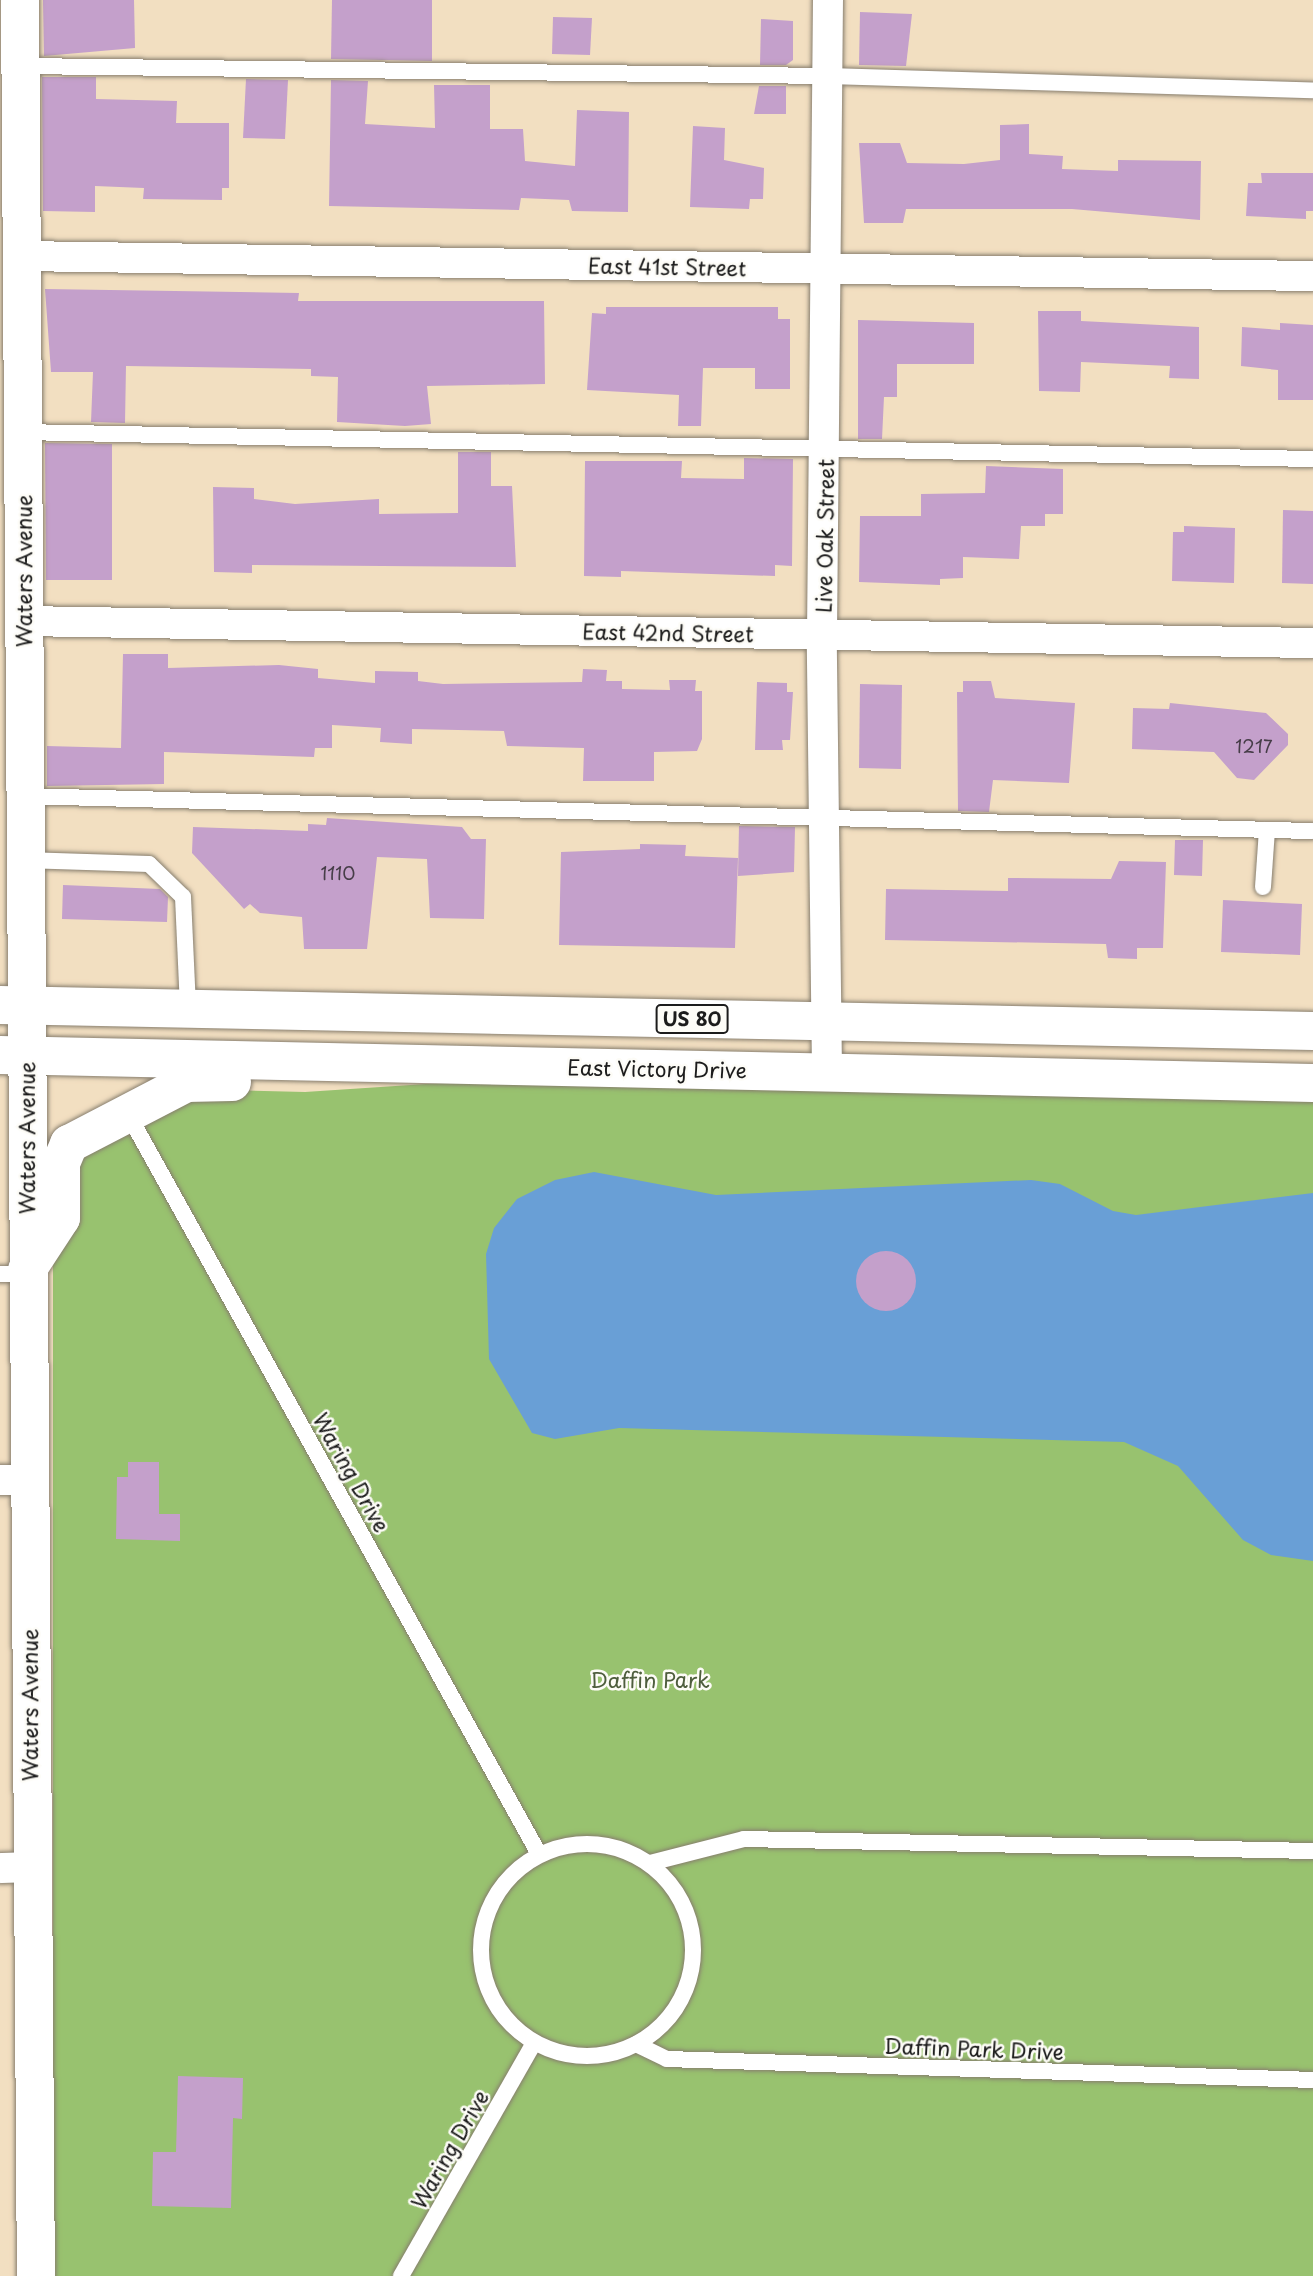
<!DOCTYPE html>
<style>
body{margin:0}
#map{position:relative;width:1313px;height:2276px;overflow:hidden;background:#f2dfc1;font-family:"Playpen Sans",sans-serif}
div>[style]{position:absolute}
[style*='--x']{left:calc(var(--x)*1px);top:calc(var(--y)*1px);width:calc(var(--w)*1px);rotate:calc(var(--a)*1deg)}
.green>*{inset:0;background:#98c26f}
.water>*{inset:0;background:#699fd6}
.building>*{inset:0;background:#c4a0cb}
.round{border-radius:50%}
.roads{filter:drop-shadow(0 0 2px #877e6e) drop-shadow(0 0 2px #877e6e)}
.service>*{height:16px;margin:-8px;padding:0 8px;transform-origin:8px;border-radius:8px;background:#fff}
.service>.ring{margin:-8px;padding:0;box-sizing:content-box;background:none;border:16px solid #fff;border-radius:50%}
.minor>*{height:30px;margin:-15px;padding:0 15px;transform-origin:15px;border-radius:15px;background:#fff}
.secondary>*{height:38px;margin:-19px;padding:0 19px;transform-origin:19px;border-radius:19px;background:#fff}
.primary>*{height:38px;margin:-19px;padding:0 19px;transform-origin:19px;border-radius:19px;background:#fff}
span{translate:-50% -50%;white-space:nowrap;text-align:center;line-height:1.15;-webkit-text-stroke:5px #fdfcf7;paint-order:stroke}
.number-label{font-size:18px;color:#463d48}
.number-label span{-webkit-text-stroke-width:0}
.shield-label span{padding:2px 5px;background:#fdfcf7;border:2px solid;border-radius:5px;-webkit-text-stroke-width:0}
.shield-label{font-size:19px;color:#1c1c1c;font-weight:700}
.street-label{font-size:21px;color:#1c1c1c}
.park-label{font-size:21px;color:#4e5e3d}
</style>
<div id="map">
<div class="green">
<div style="clip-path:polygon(486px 1080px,1313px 1101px,1313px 2276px,53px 2276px,53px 1258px,81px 1148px,218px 1090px,305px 1092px)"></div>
</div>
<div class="water">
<div style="clip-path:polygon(594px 1172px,716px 1195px,1031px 1180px,1060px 1184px,1113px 1211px,1136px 1215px,1313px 1193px,1313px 1561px,1271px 1555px,1243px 1540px,1178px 1466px,1124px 1442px,619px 1428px,555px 1439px,532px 1433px,489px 1359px,486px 1254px,494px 1228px,517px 1199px,555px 1180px)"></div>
</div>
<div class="building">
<div style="clip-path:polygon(43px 0,134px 0,135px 48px,44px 56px)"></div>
<div style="clip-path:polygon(332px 0,432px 0,432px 61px,331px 59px)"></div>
<div style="clip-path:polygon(860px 12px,912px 14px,906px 66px,859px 65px)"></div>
<div style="clip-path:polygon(553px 17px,592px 18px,590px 55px,552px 54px)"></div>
<div style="clip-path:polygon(761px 19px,793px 21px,793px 60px,786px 65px,760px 65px)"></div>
<div style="clip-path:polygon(42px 77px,96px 77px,96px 99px,177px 101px,176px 123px,229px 123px,229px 188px,222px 188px,222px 200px,143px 199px,144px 188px,95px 186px,95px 212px,43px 211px)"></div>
<div style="clip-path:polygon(246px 79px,288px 80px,285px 139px,243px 138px)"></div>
<div style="clip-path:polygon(331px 80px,368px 81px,365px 124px,435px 128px,434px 85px,490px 85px,490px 129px,523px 129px,525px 161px,575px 166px,577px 110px,629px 112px,628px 212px,572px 211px,569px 200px,521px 198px,519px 210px,329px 206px)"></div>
<div style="clip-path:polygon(759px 86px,786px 86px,786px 114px,754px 114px)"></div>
<div style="clip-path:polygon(1029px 124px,1029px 154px,1063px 156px,1062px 169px,1118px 171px,1118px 160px,1201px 161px,1200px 220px,1072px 209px,906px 209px,903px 223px,864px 223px,859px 143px,900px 143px,907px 163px,964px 164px,1000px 160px,1000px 125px)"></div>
<div style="clip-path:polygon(693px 126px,725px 128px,724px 160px,764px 168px,763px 199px,750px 199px,749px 209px,690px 207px)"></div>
<div style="clip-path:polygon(1261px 173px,1313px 173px,1313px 211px,1306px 211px,1306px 219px,1246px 216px,1248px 183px,1262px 183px)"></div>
<div style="clip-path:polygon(45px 289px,299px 293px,298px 301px,544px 301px,545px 384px,427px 386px,431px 424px,405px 426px,337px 422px,338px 377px,311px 376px,311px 369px,126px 366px,125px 423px,91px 422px,93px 372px,51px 372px)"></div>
<div style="clip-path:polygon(606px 307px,778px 307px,778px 319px,790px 319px,790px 389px,755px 389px,755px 368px,703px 368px,701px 426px,678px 426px,679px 395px,587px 390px,592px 313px,606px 314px)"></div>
<div style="clip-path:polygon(1038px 311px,1081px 311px,1081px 321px,1199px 327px,1199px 379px,1169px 378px,1170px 366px,1081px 362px,1080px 392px,1039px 391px)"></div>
<div style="clip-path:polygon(858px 320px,974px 323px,974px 364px,897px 364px,897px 397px,884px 397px,882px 439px,858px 439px)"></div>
<div style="clip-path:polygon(1280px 323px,1313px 325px,1313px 400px,1278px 400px,1278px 370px,1241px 366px,1242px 327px,1280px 330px)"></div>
<div style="clip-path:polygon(45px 443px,112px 444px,112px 580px,46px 580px)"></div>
<div style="clip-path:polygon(458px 452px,491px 452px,491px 486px,512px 486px,516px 567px,252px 565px,252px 573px,214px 572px,213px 487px,254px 488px,254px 499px,295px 504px,379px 499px,379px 514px,458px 513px)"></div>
<div style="clip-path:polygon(744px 458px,793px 459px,792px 566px,775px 565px,775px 576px,621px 571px,621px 577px,584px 576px,585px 461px,682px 461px,681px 478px,744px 479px)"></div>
<div style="clip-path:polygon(986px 466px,1063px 469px,1063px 514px,1045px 514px,1045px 526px,1021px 526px,1019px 559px,963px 557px,963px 578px,940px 579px,940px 585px,859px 582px,860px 516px,921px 516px,921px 494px,985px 493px)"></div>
<div style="clip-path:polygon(1283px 510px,1313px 511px,1313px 584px,1282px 583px)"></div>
<div style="clip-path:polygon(1184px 526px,1235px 528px,1234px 583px,1172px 581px,1173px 532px,1184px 532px)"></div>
<div style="clip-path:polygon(123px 654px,168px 654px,168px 668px,279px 665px,318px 669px,318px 678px,375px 683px,375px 671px,418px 672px,418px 681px,443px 684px,582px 682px,583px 669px,607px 670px,606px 681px,622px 681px,622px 689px,670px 690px,669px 680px,696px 680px,695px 691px,702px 691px,702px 739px,697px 751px,654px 752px,654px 781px,583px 781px,584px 748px,507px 746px,504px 731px,412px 729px,412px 744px,380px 742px,381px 728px,332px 725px,332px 748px,315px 748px,314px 757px,164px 752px,164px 784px,47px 786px,47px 746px,121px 748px)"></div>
<div style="clip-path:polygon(963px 681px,991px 681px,995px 698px,1075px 703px,1069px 783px,993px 780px,989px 812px,958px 811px,957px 692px,963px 692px)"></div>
<div style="clip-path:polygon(757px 682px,787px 683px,787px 692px,793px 692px,790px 740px,782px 740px,783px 750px,755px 750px)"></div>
<div style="clip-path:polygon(860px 684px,902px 685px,901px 769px,859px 768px)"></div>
<div style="clip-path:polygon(1170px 703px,1266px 713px,1288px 734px,1288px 745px,1254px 780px,1237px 778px,1214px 752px,1132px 749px,1133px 708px,1169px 709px)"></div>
<div style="clip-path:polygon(327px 818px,462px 827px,471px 839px,486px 839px,484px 919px,430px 918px,427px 859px,377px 857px,367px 949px,304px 949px,302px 917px,260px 913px,250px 904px,244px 909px,192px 853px,193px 827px,308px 831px,308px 824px,326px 825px)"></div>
<div style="clip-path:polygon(739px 826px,795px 827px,794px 872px,738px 876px)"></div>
<div style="clip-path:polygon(1175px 840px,1203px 840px,1202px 876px,1174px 875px)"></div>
<div style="clip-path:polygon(640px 844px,686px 845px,685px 856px,738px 858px,735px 948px,559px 945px,561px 852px,640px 849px)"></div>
<div style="clip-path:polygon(1119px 861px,1166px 862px,1163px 948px,1137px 948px,1137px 959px,1108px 958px,1106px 944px,885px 940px,886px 889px,1008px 891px,1008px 878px,1111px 879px)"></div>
<div style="clip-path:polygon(63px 885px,160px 889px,168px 897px,167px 922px,62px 919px)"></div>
<div style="clip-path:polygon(1223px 900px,1302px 904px,1300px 955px,1221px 952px)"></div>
<div class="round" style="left:856px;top:1251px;width:60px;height:60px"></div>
<div style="clip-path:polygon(128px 1462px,159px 1462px,159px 1514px,180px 1514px,180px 1541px,116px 1539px,117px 1477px,128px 1477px)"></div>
<div style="clip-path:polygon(178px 2076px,243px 2078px,242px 2119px,233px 2118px,231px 2208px,152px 2206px,153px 2152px,176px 2152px)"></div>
</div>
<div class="roads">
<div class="service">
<div style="--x:21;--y:66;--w:807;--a:0.71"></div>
<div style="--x:828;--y:76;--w:485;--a:1.7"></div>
<div style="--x:22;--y:432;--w:1291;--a:1.2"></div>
<div style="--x:24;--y:796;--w:1289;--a:1.56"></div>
<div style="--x:24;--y:860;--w:125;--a:1.8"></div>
<div style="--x:149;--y:864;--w:47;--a:44.1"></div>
<div style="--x:183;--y:897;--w:112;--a:87.4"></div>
<div style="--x:1263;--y:887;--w:57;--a:-86"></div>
<div style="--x:128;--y:1114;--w:846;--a:60.95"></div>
<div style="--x:0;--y:1274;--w:27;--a:0"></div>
<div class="ring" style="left:481px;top:1844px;width:196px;height:196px"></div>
<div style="--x:650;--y:1863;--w:97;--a:-14.3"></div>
<div style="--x:744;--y:1839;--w:569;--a:1.21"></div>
<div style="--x:636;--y:2044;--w:34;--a:26"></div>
<div style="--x:667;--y:2059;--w:646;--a:1.86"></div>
<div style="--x:401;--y:2276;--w:268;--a:-60.3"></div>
</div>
<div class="minor">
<div style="--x:21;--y:256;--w:1292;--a:0.89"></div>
<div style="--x:23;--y:621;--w:1290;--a:0.98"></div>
<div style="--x:827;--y:1071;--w:436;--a:-90.7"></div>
<div style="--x:822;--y:635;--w:635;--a:-89.46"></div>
<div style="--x:0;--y:1480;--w:28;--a:0"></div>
<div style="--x:0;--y:1868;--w:30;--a:-2"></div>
</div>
<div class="secondary">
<div style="--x:20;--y:0;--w:2276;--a:89.6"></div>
</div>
<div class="primary">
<div style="--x:0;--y:1005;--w:1313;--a:1.13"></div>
<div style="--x:0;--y:1055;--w:1313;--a:1.22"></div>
<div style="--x:27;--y:1270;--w:62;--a:-56.8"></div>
<div style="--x:61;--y:1218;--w:55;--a:-90"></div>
<div style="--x:61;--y:1163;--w:21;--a:-67"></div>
<div style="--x:69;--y:1144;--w:132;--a:-27.5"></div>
<div style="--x:186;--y:1083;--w:46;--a:-1.2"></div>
</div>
</div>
<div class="number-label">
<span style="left:1254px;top:746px">1217</span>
<span style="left:338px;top:873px">1110</span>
</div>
<div class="shield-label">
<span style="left:692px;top:1019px">US 80</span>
</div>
<div class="street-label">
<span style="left:667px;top:266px;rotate:1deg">East 41st Street</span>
<span style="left:824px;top:536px;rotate:-89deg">Live Oak Street</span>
<span style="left:23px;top:571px;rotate:-90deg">Waters Avenue</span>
<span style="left:668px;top:632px;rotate:1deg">East 42nd Street</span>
<span style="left:657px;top:1068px;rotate:1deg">East Victory Drive</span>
<span style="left:26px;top:1138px;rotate:-90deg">Waters Avenue</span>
<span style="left:352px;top:1472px;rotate:61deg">Waring Drive</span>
<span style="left:29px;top:1705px;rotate:-90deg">Waters Avenue</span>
<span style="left:974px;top:2048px;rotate:2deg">Daffin Park Drive</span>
<span style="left:449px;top:2149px;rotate:-60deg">Waring Drive</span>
</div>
<div class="park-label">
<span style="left:650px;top:1679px">Daffin Park</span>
</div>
</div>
